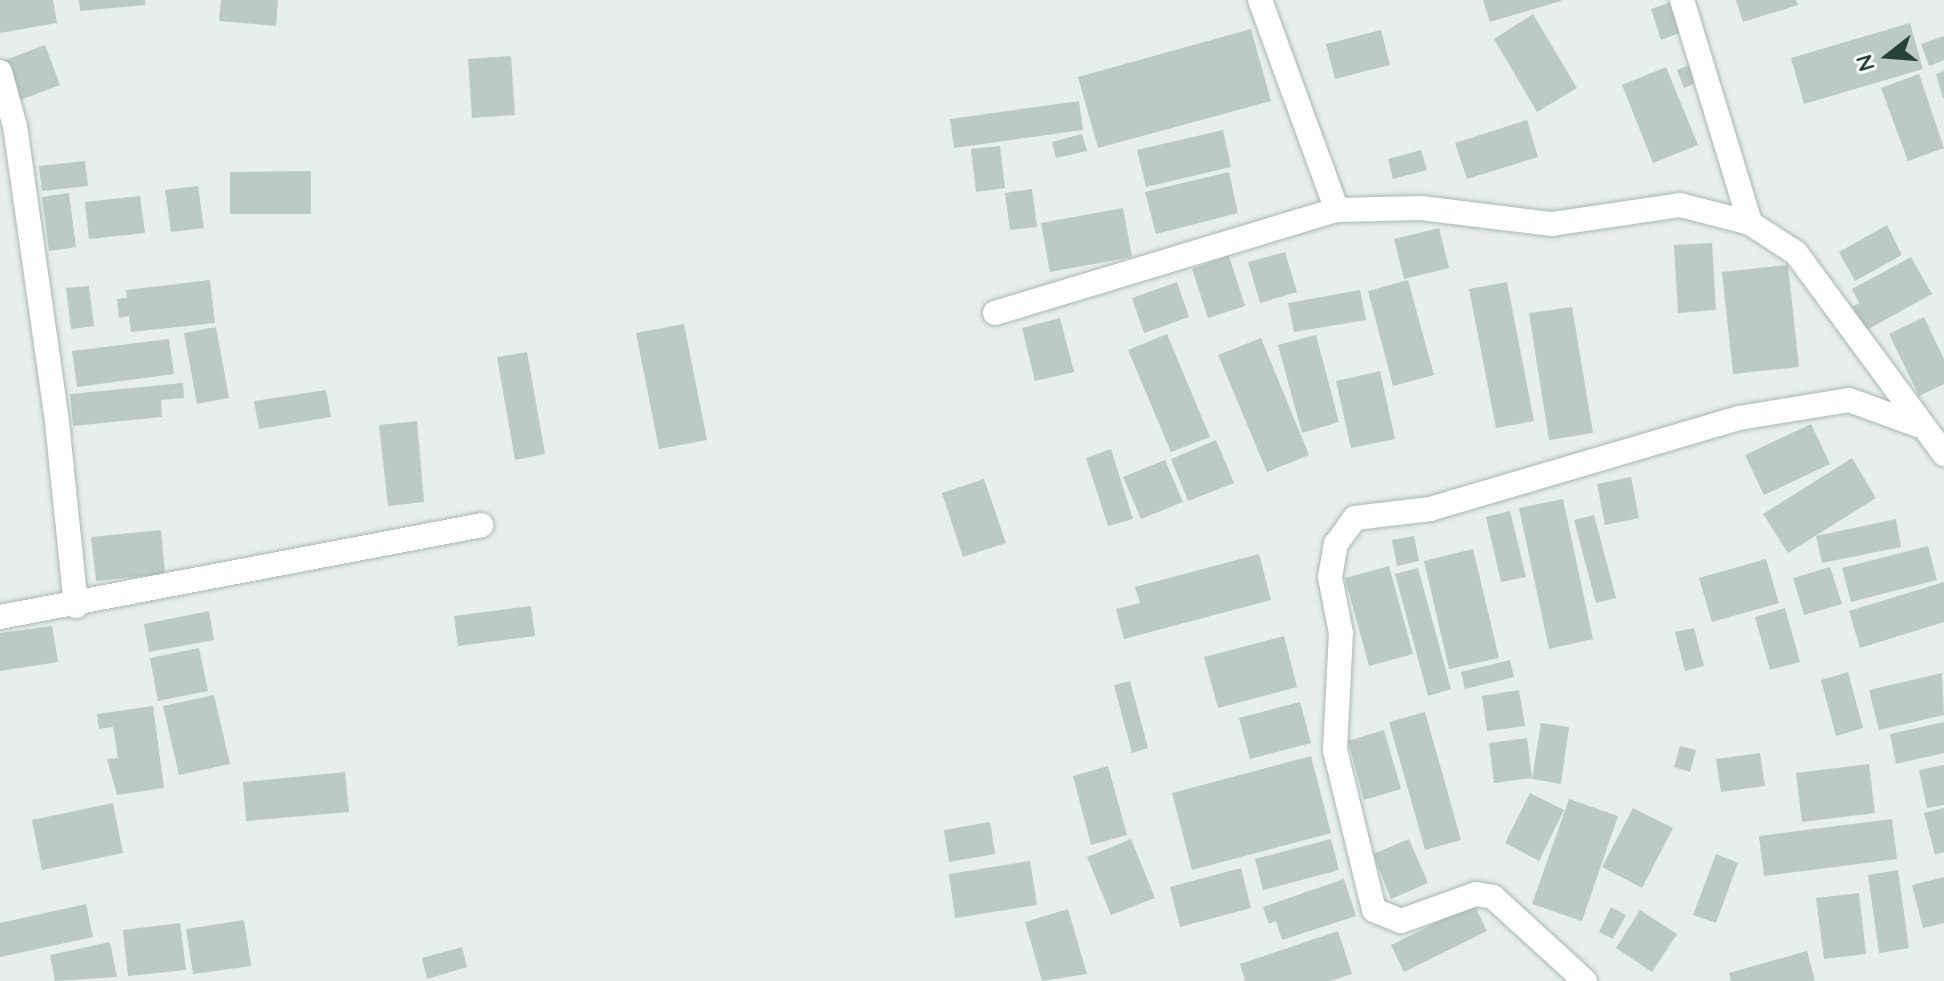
<!DOCTYPE html>
<style>
body{margin:0}
#map{position:relative;width:1944px;height:981px;overflow:hidden;background:#e6efeb;font-family:Quicksand,sans-serif}
div>[style]{position:absolute}
[style*='--x']{left:calc(var(--x)*1px);top:calc(var(--y)*1px);width:calc(var(--w)*1px);rotate:calc(var(--a)*1deg)}
.building>*{inset:0;background:#bbcac4}
.roads{filter:drop-shadow(0 0 2px #a8b8b2) drop-shadow(0 0 2px #a8b8b2)}
.street>*{height:24px;margin:-12px;padding:0 12px;transform-origin:12px;border-radius:12px;background:#fff}
span{translate:-50% -50%;white-space:nowrap;text-align:center;line-height:1.15;-webkit-text-stroke:6px #f7fbf9;paint-order:stroke}
.north{position:absolute;left:1848px;top:16px;width:80px;height:80px;-webkit-text-stroke:6px #f7fbf9;paint-order:stroke;rotate:253deg;font-size:22px;font-weight:700;line-height:32px;text-align:center;color:#24423a}
.north::after{content:'';display:block;margin:auto;width:28px;height:36px;background:#24423a;clip-path:polygon(50% 0,100% 100%,50% 72%,0 100%)}
</style>
<div id="map">
<div class="building">
<div style="clip-path:polygon(0 0,53px 0,57px 23px,0 33px)"></div>
<div style="clip-path:polygon(79px 0,145px 0,145px 5px,80px 11px)"></div>
<div style="clip-path:polygon(221px 0,278px 0,276px 26px,219px 21px)"></div>
<div style="clip-path:polygon(1483px 0,1561px 0,1561px 1px,1490px 22px)"></div>
<div style="clip-path:polygon(1736px 0,1796px 0,1798px 5px,1743px 22px)"></div>
<div style="clip-path:polygon(1671px 2px,1682px 32px,1661px 40px,1651px 9px)"></div>
<div style="clip-path:polygon(1533px 14px,1577px 88px,1537px 112px,1494px 39px)"></div>
<div style="clip-path:polygon(1910px 23px,1923px 69px,1804px 104px,1791px 58px)"></div>
<div style="clip-path:polygon(1251px 29px,1271px 101px,1098px 148px,1078px 77px)"></div>
<div style="clip-path:polygon(1381px 30px,1390px 65px,1335px 79px,1326px 44px)"></div>
<div style="clip-path:polygon(1944px 36px,1944px 60px,1929px 66px,1921px 44px)"></div>
<div style="clip-path:polygon(45px 45px,60px 85px,15px 102px,0 62px)"></div>
<div style="clip-path:polygon(511px 56px,515px 115px,472px 118px,468px 59px)"></div>
<div style="clip-path:polygon(1692px 64px,1699px 82px,1684px 88px,1677px 70px)"></div>
<div style="clip-path:polygon(1666px 67px,1698px 145px,1653px 163px,1622px 85px)"></div>
<div style="clip-path:polygon(1944px 71px,1944px 98px,1943px 98px,1936px 74px)"></div>
<div style="clip-path:polygon(1919px 74px,1944px 148px,1908px 161px,1881px 88px)"></div>
<div style="clip-path:polygon(1079px 101px,1083px 130px,954px 148px,950px 119px)"></div>
<div style="clip-path:polygon(1527px 120px,1538px 157px,1467px 179px,1455px 143px)"></div>
<div style="clip-path:polygon(1223px 130px,1231px 167px,1146px 187px,1137px 150px)"></div>
<div style="clip-path:polygon(1082px 134px,1087px 151px,1056px 158px,1052px 142px)"></div>
<div style="clip-path:polygon(1000px 146px,1005px 188px,976px 192px,971px 149px)"></div>
<div style="clip-path:polygon(1421px 150px,1427px 170px,1393px 179px,1388px 159px)"></div>
<div style="clip-path:polygon(85px 161px,88px 186px,42px 191px,39px 166px)"></div>
<div style="clip-path:polygon(311px 171px,311px 214px,230px 214px,230px 172px)"></div>
<div style="clip-path:polygon(1229px 172px,1238px 213px,1156px 234px,1145px 192px)"></div>
<div style="clip-path:polygon(198px 186px,204px 228px,171px 232px,165px 190px)"></div>
<div style="clip-path:polygon(1032px 189px,1037px 227px,1010px 230px,1005px 193px)"></div>
<div style="clip-path:polygon(69px 193px,76px 247px,49px 251px,42px 197px)"></div>
<div style="clip-path:polygon(140px 196px,145px 233px,89px 239px,85px 202px)"></div>
<div style="clip-path:polygon(1123px 208px,1132px 257px,1050px 272px,1041px 223px)"></div>
<div style="clip-path:polygon(1887px 225px,1902px 255px,1855px 281px,1839px 252px)"></div>
<div style="clip-path:polygon(1439px 228px,1449px 268px,1404px 279px,1394px 239px)"></div>
<div style="clip-path:polygon(1712px 243px,1716px 310px,1678px 313px,1674px 245px)"></div>
<div style="clip-path:polygon(1285px 252px,1297px 292px,1260px 303px,1248px 262px)"></div>
<div style="clip-path:polygon(1229px 256px,1245px 306px,1208px 318px,1192px 269px)"></div>
<div style="clip-path:polygon(1911px 257px,1932px 294px,1863px 332px,1850px 308px,1859px 303px,1852px 289px)"></div>
<div style="clip-path:polygon(1788px 265px,1799px 367px,1733px 374px,1722px 272px)"></div>
<div style="clip-path:polygon(210px 280px,215px 323px,131px 332px,129px 316px,119px 318px,117px 299px,127px 298px,126px 290px)"></div>
<div style="clip-path:polygon(1408px 280px,1434px 375px,1393px 386px,1368px 291px)"></div>
<div style="clip-path:polygon(1177px 282px,1189px 317px,1144px 333px,1132px 298px)"></div>
<div style="clip-path:polygon(1507px 282px,1534px 421px,1496px 428px,1469px 289px)"></div>
<div style="clip-path:polygon(89px 286px,94px 326px,71px 329px,66px 288px)"></div>
<div style="clip-path:polygon(1360px 290px,1366px 320px,1294px 332px,1288px 303px)"></div>
<div style="clip-path:polygon(1572px 307px,1593px 433px,1549px 440px,1529px 313px)"></div>
<div style="clip-path:polygon(1924px 317px,1944px 359px,1944px 384px,1919px 396px,1889px 334px)"></div>
<div style="clip-path:polygon(1060px 318px,1074px 372px,1035px 381px,1022px 328px)"></div>
<div style="clip-path:polygon(684px 324px,707px 440px,659px 449px,636px 333px)"></div>
<div style="clip-path:polygon(216px 327px,229px 398px,197px 404px,184px 333px)"></div>
<div style="clip-path:polygon(1167px 334px,1210px 437px,1171px 452px,1128px 350px)"></div>
<div style="clip-path:polygon(1316px 335px,1339px 422px,1302px 433px,1278px 345px)"></div>
<div style="clip-path:polygon(1261px 338px,1309px 455px,1267px 472px,1218px 355px)"></div>
<div style="clip-path:polygon(169px 339px,174px 374px,77px 387px,72px 351px)"></div>
<div style="clip-path:polygon(527px 352px,545px 454px,515px 460px,497px 357px)"></div>
<div style="clip-path:polygon(1380px 371px,1395px 439px,1351px 448px,1336px 381px)"></div>
<div style="clip-path:polygon(183px 383px,184px 398px,161px 400px,162px 417px,73px 426px,70px 394px)"></div>
<div style="clip-path:polygon(326px 390px,331px 417px,259px 429px,254px 401px)"></div>
<div style="clip-path:polygon(417px 421px,424px 502px,388px 506px,379px 425px)"></div>
<div style="clip-path:polygon(1811px 424px,1830px 464px,1764px 495px,1745px 455px)"></div>
<div style="clip-path:polygon(1216px 440px,1234px 483px,1188px 501px,1171px 459px)"></div>
<div style="clip-path:polygon(1111px 449px,1133px 519px,1108px 526px,1086px 458px)"></div>
<div style="clip-path:polygon(1852px 458px,1876px 498px,1788px 553px,1763px 514px)"></div>
<div style="clip-path:polygon(1165px 460px,1183px 502px,1141px 519px,1123px 477px)"></div>
<div style="clip-path:polygon(1631px 477px,1639px 518px,1605px 525px,1597px 484px)"></div>
<div style="clip-path:polygon(984px 479px,1006px 543px,963px 557px,942px 493px)"></div>
<div style="clip-path:polygon(1563px 499px,1593px 639px,1549px 649px,1519px 508px)"></div>
<div style="clip-path:polygon(1510px 511px,1526px 577px,1501px 582px,1486px 517px)"></div>
<div style="clip-path:polygon(1594px 515px,1616px 598px,1596px 603px,1574px 520px)"></div>
<div style="clip-path:polygon(1896px 519px,1901px 547px,1822px 563px,1816px 536px)"></div>
<div style="clip-path:polygon(161px 530px,165px 574px,96px 581px,91px 537px)"></div>
<div style="clip-path:polygon(1414px 536px,1419px 561px,1397px 566px,1392px 540px)"></div>
<div style="clip-path:polygon(1928px 546px,1937px 580px,1851px 602px,1842px 568px)"></div>
<div style="clip-path:polygon(1473px 549px,1499px 658px,1449px 669px,1424px 561px)"></div>
<div style="clip-path:polygon(1259px 554px,1271px 600px,1124px 639px,1116px 609px,1140px 603px,1135px 587px)"></div>
<div style="clip-path:polygon(1766px 559px,1779px 603px,1712px 622px,1699px 578px)"></div>
<div style="clip-path:polygon(1389px 566px,1413px 654px,1369px 666px,1345px 578px)"></div>
<div style="clip-path:polygon(1830px 567px,1842px 604px,1804px 615px,1793px 578px)"></div>
<div style="clip-path:polygon(1418px 568px,1451px 689px,1428px 696px,1395px 574px)"></div>
<div style="clip-path:polygon(1944px 582px,1944px 622px,1860px 648px,1849px 611px)"></div>
<div style="clip-path:polygon(531px 606px,535px 636px,458px 646px,454px 616px)"></div>
<div style="clip-path:polygon(1785px 608px,1800px 662px,1770px 670px,1755px 617px)"></div>
<div style="clip-path:polygon(209px 611px,214px 640px,149px 652px,144px 624px)"></div>
<div style="clip-path:polygon(52px 626px,58px 662px,0 671px,0 633px)"></div>
<div style="clip-path:polygon(1694px 628px,1704px 666px,1685px 671px,1675px 632px)"></div>
<div style="clip-path:polygon(1284px 636px,1297px 687px,1218px 708px,1204px 657px)"></div>
<div style="clip-path:polygon(199px 648px,208px 691px,158px 701px,150px 658px)"></div>
<div style="clip-path:polygon(1510px 660px,1514px 677px,1465px 689px,1461px 672px)"></div>
<div style="clip-path:polygon(1848px 672px,1863px 728px,1836px 736px,1821px 680px)"></div>
<div style="clip-path:polygon(1942px 673px,1944px 715px,1879px 730px,1869px 690px)"></div>
<div style="clip-path:polygon(1130px 681px,1148px 748px,1132px 753px,1114px 685px)"></div>
<div style="clip-path:polygon(1519px 690px,1525px 726px,1487px 731px,1482px 696px)"></div>
<div style="clip-path:polygon(214px 695px,230px 764px,179px 775px,163px 706px)"></div>
<div style="clip-path:polygon(1300px 702px,1311px 743px,1250px 759px,1239px 718px)"></div>
<div style="clip-path:polygon(153px 706px,164px 788px,117px 795px,107px 759px,118px 758px,113px 727px,99px 729px,97px 714px)"></div>
<div style="clip-path:polygon(1425px 712px,1461px 840px,1425px 850px,1389px 722px)"></div>
<div style="clip-path:polygon(1944px 722px,1944px 753px,1896px 764px,1890px 734px)"></div>
<div style="clip-path:polygon(1541px 723px,1569px 727px,1561px 784px,1532px 779px)"></div>
<div style="clip-path:polygon(1384px 730px,1401px 789px,1364px 800px,1348px 741px)"></div>
<div style="clip-path:polygon(1527px 738px,1532px 778px,1494px 783px,1489px 743px)"></div>
<div style="clip-path:polygon(1680px 746px,1696px 750px,1690px 772px,1674px 767px)"></div>
<div style="clip-path:polygon(1760px 753px,1765px 786px,1721px 792px,1716px 759px)"></div>
<div style="clip-path:polygon(1311px 756px,1331px 833px,1192px 870px,1172px 793px)"></div>
<div style="clip-path:polygon(1869px 764px,1875px 813px,1802px 822px,1796px 773px)"></div>
<div style="clip-path:polygon(1944px 765px,1944px 805px,1927px 808px,1919px 770px)"></div>
<div style="clip-path:polygon(1108px 766px,1127px 835px,1091px 845px,1073px 776px)"></div>
<div style="clip-path:polygon(345px 772px,349px 812px,246px 821px,243px 782px)"></div>
<div style="clip-path:polygon(1530px 793px,1564px 810px,1539px 861px,1505px 843px)"></div>
<div style="clip-path:polygon(1569px 799px,1618px 816px,1582px 921px,1532px 904px)"></div>
<div style="clip-path:polygon(113px 803px,123px 853px,42px 870px,32px 820px)"></div>
<div style="clip-path:polygon(1633px 808px,1673px 828px,1642px 888px,1602px 867px)"></div>
<div style="clip-path:polygon(1944px 808px,1944px 852px,1935px 855px,1924px 813px)"></div>
<div style="clip-path:polygon(1892px 819px,1897px 859px,1764px 876px,1759px 836px)"></div>
<div style="clip-path:polygon(990px 822px,995px 854px,949px 862px,944px 830px)"></div>
<div style="clip-path:polygon(1131px 839px,1155px 898px,1111px 915px,1087px 857px)"></div>
<div style="clip-path:polygon(1331px 839px,1339px 870px,1263px 890px,1255px 859px)"></div>
<div style="clip-path:polygon(1409px 839px,1428px 883px,1391px 899px,1373px 854px)"></div>
<div style="clip-path:polygon(1716px 854px,1738px 863px,1716px 923px,1693px 915px)"></div>
<div style="clip-path:polygon(1030px 861px,1037px 905px,955px 918px,949px 874px)"></div>
<div style="clip-path:polygon(1241px 868px,1251px 908px,1180px 927px,1170px 887px)"></div>
<div style="clip-path:polygon(1898px 870px,1909px 948px,1879px 953px,1868px 875px)"></div>
<div style="clip-path:polygon(1944px 877px,1944px 923px,1923px 928px,1912px 885px)"></div>
<div style="clip-path:polygon(1344px 879px,1356px 916px,1282px 940px,1276px 921px,1269px 924px,1263px 907px)"></div>
<div style="clip-path:polygon(1859px 893px,1866px 954px,1824px 959px,1816px 898px)"></div>
<div style="clip-path:polygon(86px 904px,93px 937px,0 957px,0 923px)"></div>
<div style="clip-path:polygon(1474px 904px,1487px 931px,1404px 972px,1391px 945px)"></div>
<div style="clip-path:polygon(1611px 907px,1626px 915px,1613px 939px,1599px 932px)"></div>
<div style="clip-path:polygon(1068px 909px,1087px 974px,1042px 981px,1025px 922px)"></div>
<div style="clip-path:polygon(1640px 910px,1677px 934px,1652px 972px,1616px 948px)"></div>
<div style="clip-path:polygon(244px 920px,251px 966px,193px 974px,186px 929px)"></div>
<div style="clip-path:polygon(180px 923px,186px 970px,128px 976px,123px 930px)"></div>
<div style="clip-path:polygon(1338px 931px,1352px 974px,1331px 981px,1245px 981px,1240px 964px)"></div>
<div style="clip-path:polygon(110px 942px,117px 977px,55px 981px,50px 955px)"></div>
<div style="clip-path:polygon(462px 947px,467px 967px,427px 979px,422px 958px)"></div>
<div style="clip-path:polygon(1807px 951px,1815px 981px,1731px 981px,1729px 973px)"></div>
</div>
<div class="roads">
<div class="street">
<div style="--x:1260;--y:0;--w:224;--a:69.9"></div>
<div style="--x:1682;--y:0;--w:233;--a:73"></div>
<div style="--x:0;--y:72;--w:56;--a:74.5"></div>
<div style="--x:15;--y:126;--w:299;--a:81.9"></div>
<div style="--x:57;--y:422;--w:185;--a:84.1"></div>
<div style="--x:995;--y:313;--w:357;--a:-16.8"></div>
<div style="--x:1337;--y:210;--w:84;--a:-1.4"></div>
<div style="--x:1421;--y:208;--w:132;--a:7"></div>
<div style="--x:1552;--y:224;--w:129;--a:-8.4"></div>
<div style="--x:1680;--y:205;--w:72;--a:14.4"></div>
<div style="--x:1750;--y:223;--w:55;--a:33.1"></div>
<div style="--x:1796;--y:253;--w:250;--a:53.6"></div>
<div style="--x:0;--y:617;--w:490;--a:-10.8"></div>
<div style="--x:1585;--y:981;--w:125;--a:-137.6"></div>
<div style="--x:1493;--y:897;--w:17;--a:-170"></div>
<div style="--x:1476;--y:894;--w:80;--a:160.2"></div>
<div style="--x:1401;--y:921;--w:29;--a:-158"></div>
<div style="--x:1374;--y:910;--w:165;--a:-103.7"></div>
<div style="--x:1335;--y:750;--w:117;--a:-87.1"></div>
<div style="--x:1341;--y:633;--w:57;--a:-101.1"></div>
<div style="--x:1330;--y:577;--w:34;--a:-80"></div>
<div style="--x:1336;--y:544;--w:32;--a:-54"></div>
<div style="--x:1355;--y:518;--w:76;--a:-6.8"></div>
<div style="--x:1430;--y:509;--w:322;--a:-16.4"></div>
<div style="--x:1739;--y:418;--w:111;--a:-9.3"></div>
<div style="--x:1849;--y:400;--w:73;--a:19.9"></div>
</div>
</div>
<div class="north">N</div>
</div>
